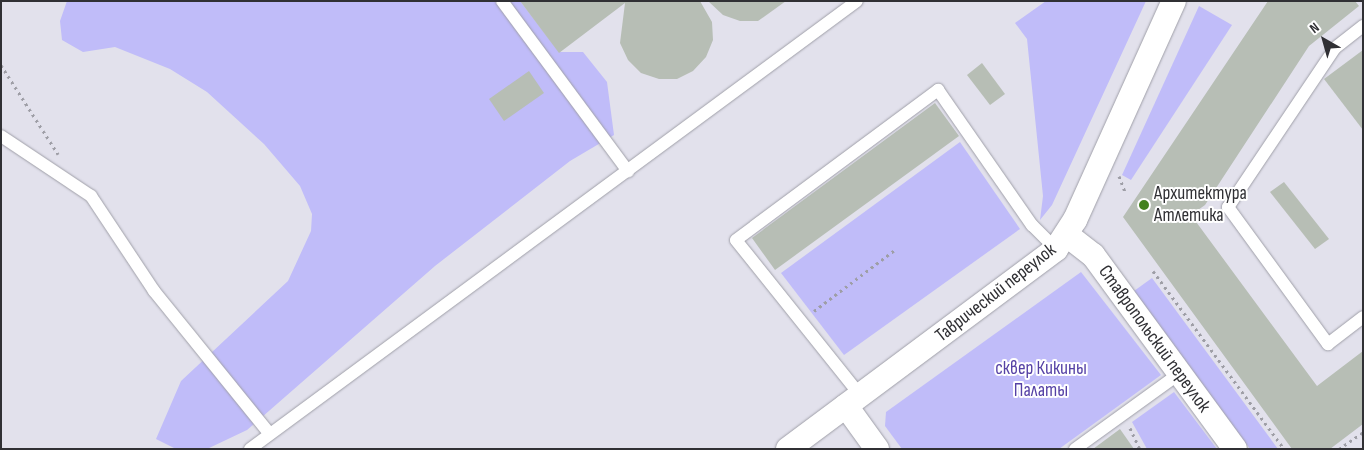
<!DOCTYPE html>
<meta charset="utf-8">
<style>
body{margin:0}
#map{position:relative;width:1364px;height:450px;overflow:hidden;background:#e2e1ec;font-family:"Sofia Sans Condensed",sans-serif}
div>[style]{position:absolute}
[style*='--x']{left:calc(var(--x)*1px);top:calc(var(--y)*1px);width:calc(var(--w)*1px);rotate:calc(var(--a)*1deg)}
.green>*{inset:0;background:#c0bcf9}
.building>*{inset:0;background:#b7beb5}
.path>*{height:3px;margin-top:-1.5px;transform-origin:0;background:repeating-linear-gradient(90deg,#9e9ea6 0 2.5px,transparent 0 6.5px)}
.roads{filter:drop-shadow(0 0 1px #9f9fa8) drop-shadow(0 0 1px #9f9fa8)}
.lane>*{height:12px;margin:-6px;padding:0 6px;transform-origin:6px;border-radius:6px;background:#fff}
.street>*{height:24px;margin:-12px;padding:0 12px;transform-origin:12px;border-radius:12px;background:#fff}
.dots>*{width:14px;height:14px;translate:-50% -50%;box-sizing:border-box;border:2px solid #fff;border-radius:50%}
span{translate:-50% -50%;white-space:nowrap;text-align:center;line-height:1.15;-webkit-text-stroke:4px #fff;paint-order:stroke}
.poi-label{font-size:19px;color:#303034}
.left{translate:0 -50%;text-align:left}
.street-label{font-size:19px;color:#303034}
.park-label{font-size:19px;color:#5541a5}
.frame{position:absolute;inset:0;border:2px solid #303034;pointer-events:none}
.north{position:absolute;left:1299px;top:15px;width:50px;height:50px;-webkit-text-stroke:4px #fff;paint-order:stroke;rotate:322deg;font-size:14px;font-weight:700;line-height:20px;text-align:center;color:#303034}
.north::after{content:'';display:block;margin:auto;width:18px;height:22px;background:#303034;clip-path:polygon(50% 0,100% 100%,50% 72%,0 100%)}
</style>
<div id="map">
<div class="green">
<div style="clip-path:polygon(67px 1px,520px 1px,559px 52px,583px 52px,607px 82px,614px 135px,570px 161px,435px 266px,247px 430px,207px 449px,176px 449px,156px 439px,181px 381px,288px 281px,311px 231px,312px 214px,300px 186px,264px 144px,207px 92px,170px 69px,115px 47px,83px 52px,62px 40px,60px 21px)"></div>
<div style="clip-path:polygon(1046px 1px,1146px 1px,1052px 205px,1040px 220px,1043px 196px,1027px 39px,1015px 23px)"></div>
<div style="clip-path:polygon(1199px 6px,1232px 25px,1131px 180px,1122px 175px)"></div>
<div style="clip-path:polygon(960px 142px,1020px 229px,844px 355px,781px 273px)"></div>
<div style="clip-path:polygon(1081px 272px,1161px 375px,1059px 449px,902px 449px,885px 426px,886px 412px)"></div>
<div style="clip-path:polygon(1152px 278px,1278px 449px,1250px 449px,1134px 291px)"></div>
<div style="clip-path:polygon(1174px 392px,1217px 449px,1147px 449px,1132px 422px)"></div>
</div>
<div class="building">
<div style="clip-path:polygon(520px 1px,700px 1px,712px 22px,713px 40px,706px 57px,693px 71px,677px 79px,659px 79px,641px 73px,628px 60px,620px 43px,625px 3px,559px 53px)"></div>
<div style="clip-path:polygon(708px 1px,786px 1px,758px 21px,740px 21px,723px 15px)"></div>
<div style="clip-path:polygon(1268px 1px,1355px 1px,1359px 6px,1309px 46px,1205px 205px,1191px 215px,1317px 386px,1363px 351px,1363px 424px,1330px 449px,1292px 449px,1123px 217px)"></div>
<div style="clip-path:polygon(1363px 50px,1363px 130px,1324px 79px)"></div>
<div style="clip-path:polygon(982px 63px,1005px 94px,990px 105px,967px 75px)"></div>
<div style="clip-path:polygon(529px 71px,544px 93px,504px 121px,489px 99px)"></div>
<div style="clip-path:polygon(935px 103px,959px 136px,775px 270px,752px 238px)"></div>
<div style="clip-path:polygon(1284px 182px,1329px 239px,1315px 249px,1270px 192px)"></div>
<div style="clip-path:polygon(1120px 429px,1134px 449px,1093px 449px)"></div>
</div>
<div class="path">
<div style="--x:1;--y:65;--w:106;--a:57.4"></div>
<div style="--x:1119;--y:176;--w:19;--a:69"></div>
<div style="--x:1153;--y:271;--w:221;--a:53.6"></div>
<div style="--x:814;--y:311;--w:103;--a:-37.1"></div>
<div style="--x:1130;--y:428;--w:23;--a:65"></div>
<div style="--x:1339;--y:449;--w:29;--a:-35"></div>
</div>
<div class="roads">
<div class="lane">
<div style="--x:502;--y:1;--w:212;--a:53.5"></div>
<div style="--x:1363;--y:26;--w:36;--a:142"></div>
<div style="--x:1335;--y:48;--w:192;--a:123.9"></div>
<div style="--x:1228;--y:207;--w:170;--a:53.9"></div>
<div style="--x:1328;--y:344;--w:44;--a:-37.6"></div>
<div style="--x:1;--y:136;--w:108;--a:33.7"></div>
<div style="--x:91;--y:196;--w:114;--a:56.4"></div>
<div style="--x:154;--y:291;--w:183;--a:51"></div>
<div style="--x:860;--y:395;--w:198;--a:-128.7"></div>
<div style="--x:736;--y:240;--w:252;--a:-36.6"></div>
<div style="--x:938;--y:90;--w:165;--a:55.2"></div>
<div style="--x:1032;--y:225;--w:34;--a:45"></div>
<div style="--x:250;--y:449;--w:754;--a:-36.43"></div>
<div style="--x:1075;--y:449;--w:130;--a:-35.9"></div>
</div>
<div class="street">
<div style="--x:1067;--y:235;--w:33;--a:38"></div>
<div style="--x:1093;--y:255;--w:240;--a:53.8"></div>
<div style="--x:846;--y:406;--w:53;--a:54.2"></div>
<div style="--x:788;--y:449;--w:334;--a:-36.7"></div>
<div style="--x:1056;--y:249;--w:35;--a:-57"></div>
<div style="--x:1075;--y:220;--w:240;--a:-65.7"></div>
</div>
</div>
<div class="dots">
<div style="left:1144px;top:205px;background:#43811f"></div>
</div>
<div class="poi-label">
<span class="left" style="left:1154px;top:205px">Архитектура<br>Атлетика</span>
</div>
<div class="street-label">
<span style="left:996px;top:293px;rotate:-38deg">Таврический переулок</span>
<span style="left:1154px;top:339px;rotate:54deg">Ставропольский переулок</span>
</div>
<div class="park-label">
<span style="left:1041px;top:380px">сквер Кикины<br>Палаты</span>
</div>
<div class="frame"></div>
<div class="north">N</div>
</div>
